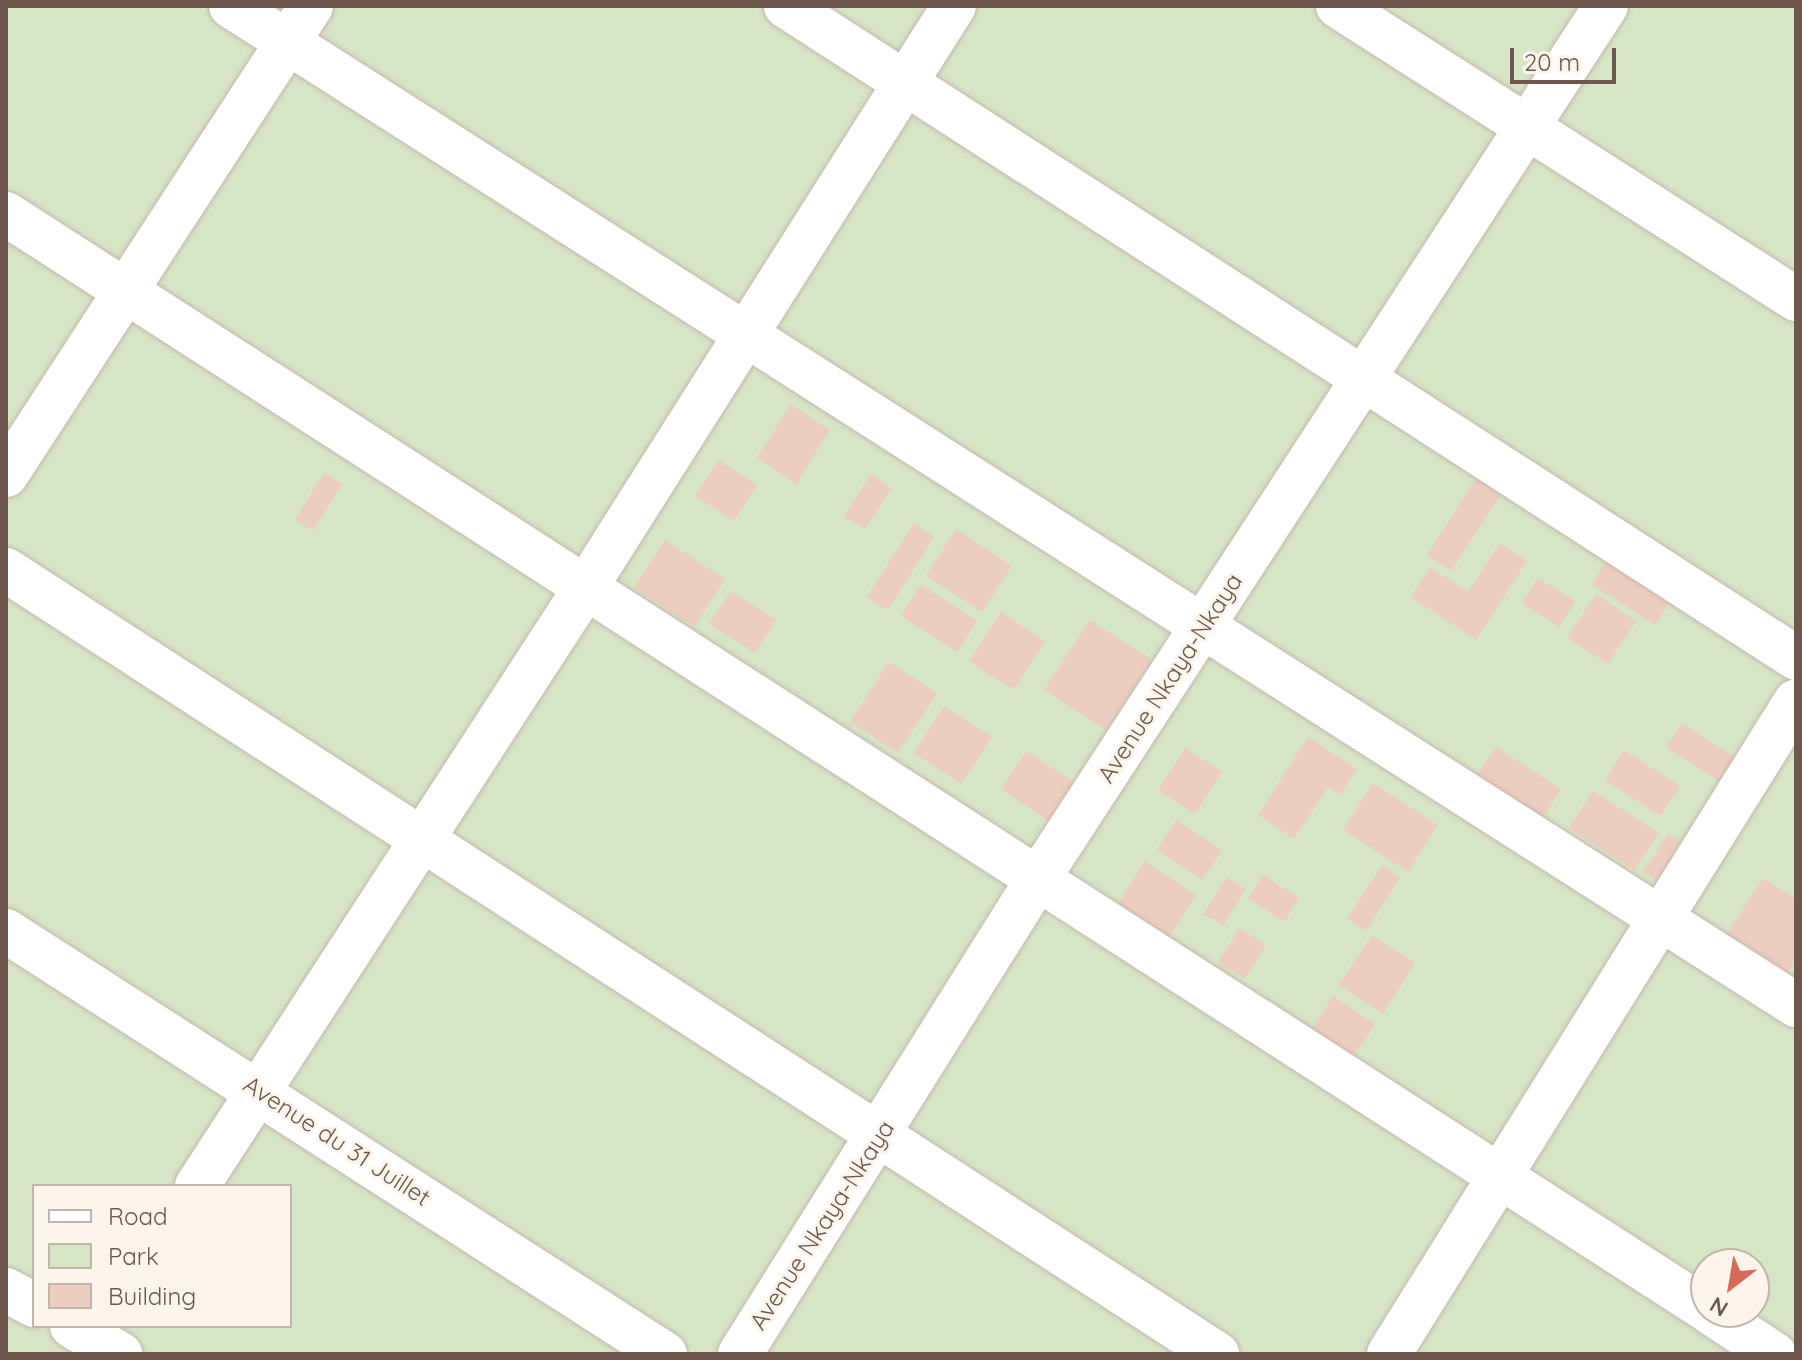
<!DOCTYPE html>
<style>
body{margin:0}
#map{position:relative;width:1802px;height:1360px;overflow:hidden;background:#f9f0e6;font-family:Quicksand,sans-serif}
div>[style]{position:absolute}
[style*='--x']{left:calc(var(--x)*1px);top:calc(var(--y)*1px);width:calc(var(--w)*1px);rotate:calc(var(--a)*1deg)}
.green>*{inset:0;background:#d5e5c6}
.building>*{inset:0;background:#eccec0}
.roads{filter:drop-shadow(0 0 2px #c9b7ad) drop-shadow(0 0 2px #c9b7ad)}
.minor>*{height:44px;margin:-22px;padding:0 22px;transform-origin:22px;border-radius:22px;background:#fff}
span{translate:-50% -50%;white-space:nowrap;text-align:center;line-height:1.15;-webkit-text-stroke:6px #fdf4eb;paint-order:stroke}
.street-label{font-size:24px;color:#6f574e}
.frame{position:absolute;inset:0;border:8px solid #6f574e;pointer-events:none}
.legend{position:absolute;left:32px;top:1184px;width:260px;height:144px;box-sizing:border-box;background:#fdf4eb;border:2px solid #c4b5ac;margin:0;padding:10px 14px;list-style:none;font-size:24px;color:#6f574e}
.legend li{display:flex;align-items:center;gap:16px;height:40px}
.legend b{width:40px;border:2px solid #c4b5ac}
.north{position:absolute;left:1690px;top:1248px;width:80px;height:80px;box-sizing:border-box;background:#fdf4eb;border:2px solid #c4b5ac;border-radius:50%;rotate:211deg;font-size:22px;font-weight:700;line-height:32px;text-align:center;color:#6f574e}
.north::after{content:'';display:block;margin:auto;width:28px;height:36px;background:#d66958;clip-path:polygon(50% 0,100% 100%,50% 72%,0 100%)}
.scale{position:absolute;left:1510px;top:48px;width:106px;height:36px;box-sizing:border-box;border:4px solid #6f574e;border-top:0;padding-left:10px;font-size:24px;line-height:28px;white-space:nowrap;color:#6f574e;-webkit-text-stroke:6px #fdf4eb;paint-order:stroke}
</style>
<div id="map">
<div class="green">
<div style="clip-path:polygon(evenodd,6px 6px,1796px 6px,1796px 1354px,6px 1354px,6px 6px,34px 1186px,290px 1186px,290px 1326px,34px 1326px,34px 1186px,6px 6px,1706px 1264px,1754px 1264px,1754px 1312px,1706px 1312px,1706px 1264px)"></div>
</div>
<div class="building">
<div style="clip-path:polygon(791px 404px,830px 430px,796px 484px,757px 458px)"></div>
<div style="clip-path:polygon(719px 460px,757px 485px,734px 521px,695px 496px)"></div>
<div style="clip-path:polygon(1485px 464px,1510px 480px,1451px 571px,1427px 555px)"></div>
<div style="clip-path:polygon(324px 473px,342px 484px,313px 531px,295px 520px)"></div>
<div style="clip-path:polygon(871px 474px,892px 488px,865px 529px,844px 516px)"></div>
<div style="clip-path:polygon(914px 523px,934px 537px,888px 610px,867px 597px)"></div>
<div style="clip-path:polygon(956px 529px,1012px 566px,982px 612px,926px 576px)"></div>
<div style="clip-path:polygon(665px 540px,725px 579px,694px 627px,634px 588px)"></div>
<div style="clip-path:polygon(1500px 543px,1527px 561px,1476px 640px,1411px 597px,1430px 567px,1468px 592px)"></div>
<div style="clip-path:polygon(1607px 559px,1670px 601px,1655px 625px,1592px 584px)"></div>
<div style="clip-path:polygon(1538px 578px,1576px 601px,1559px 627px,1522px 603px)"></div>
<div style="clip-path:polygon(921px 584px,977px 621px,957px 652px,901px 616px)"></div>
<div style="clip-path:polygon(731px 591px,776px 620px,755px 653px,709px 624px)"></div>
<div style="clip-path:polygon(1596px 594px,1636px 621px,1608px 664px,1567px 638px)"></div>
<div style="clip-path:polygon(1001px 612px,1045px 641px,1014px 690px,969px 662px)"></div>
<div style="clip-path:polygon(1090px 620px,1152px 660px,1106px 730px,1044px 690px)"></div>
<div style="clip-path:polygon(889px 662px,937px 693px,898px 753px,850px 722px)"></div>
<div style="clip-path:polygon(944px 706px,992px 737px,961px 784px,914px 753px)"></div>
<div style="clip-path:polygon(1682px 723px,1739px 760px,1723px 784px,1666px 747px)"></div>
<div style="clip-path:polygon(1308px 737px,1357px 769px,1340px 795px,1328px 787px,1294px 839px,1258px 815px)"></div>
<div style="clip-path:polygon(1496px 747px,1561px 789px,1541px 821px,1475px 778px)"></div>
<div style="clip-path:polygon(1185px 748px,1222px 772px,1195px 814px,1158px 790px)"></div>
<div style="clip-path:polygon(1624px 750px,1680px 786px,1660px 816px,1605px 780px)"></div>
<div style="clip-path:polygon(1026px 751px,1074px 782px,1049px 821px,1001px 789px)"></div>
<div style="clip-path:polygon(1373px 783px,1438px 825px,1408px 872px,1343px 830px)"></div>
<div style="clip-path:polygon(1593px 791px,1659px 833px,1634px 870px,1569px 828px)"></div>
<div style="clip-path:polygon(1176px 820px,1222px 850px,1202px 880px,1157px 850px)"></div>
<div style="clip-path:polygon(1668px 834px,1695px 851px,1670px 889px,1643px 872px)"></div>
<div style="clip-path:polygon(1145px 861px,1196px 895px,1167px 941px,1115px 908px)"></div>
<div style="clip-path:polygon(1382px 865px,1400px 877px,1366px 931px,1347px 919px)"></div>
<div style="clip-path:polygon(1263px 875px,1299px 898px,1284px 922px,1248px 898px)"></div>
<div style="clip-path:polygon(1227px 877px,1246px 889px,1223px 926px,1203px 914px)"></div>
<div style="clip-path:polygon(1763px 878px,1796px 899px,1796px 959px,1785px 976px,1725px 937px)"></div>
<div style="clip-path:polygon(1240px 928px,1266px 945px,1245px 979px,1218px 962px)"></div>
<div style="clip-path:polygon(1372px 935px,1415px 963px,1383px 1014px,1339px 985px)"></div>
<div style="clip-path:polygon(1333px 996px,1375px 1024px,1349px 1064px,1307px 1037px)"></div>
</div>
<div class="roads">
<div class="minor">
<div style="--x:231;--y:6;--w:1857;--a:32.55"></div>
<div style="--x:786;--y:6;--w:1202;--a:32.84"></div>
<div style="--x:1338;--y:6;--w:544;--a:32.61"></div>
<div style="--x:6;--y:214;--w:2022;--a:32.79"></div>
<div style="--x:6;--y:475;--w:559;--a:-56.96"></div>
<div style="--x:6;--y:570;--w:1443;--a:32.92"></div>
<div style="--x:6;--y:931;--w:783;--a:32.7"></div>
<div style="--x:197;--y:1186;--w:711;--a:-57"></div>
<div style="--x:584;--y:590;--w:691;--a:-57.64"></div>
<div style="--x:6;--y:1290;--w:32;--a:28"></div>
<div style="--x:1710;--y:1312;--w:77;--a:33.3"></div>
<div style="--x:72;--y:1326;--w:56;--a:30.3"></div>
<div style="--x:740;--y:1354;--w:563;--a:-57.92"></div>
<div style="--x:1039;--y:877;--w:1039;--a:-56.94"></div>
<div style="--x:1389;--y:1354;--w:769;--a:-58.07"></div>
</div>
</div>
<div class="street-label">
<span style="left:1170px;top:678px;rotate:-57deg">Avenue Nkaya-Nkaya</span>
<span style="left:337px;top:1141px;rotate:33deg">Avenue du 31 Juillet</span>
<span style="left:822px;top:1225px;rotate:-57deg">Avenue Nkaya-Nkaya</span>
</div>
<div class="frame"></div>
<ul class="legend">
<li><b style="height:10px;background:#fff"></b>Road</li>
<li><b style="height:22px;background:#d5e5c6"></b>Park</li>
<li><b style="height:22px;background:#eccec0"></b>Building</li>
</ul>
<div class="north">N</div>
<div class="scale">20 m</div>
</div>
